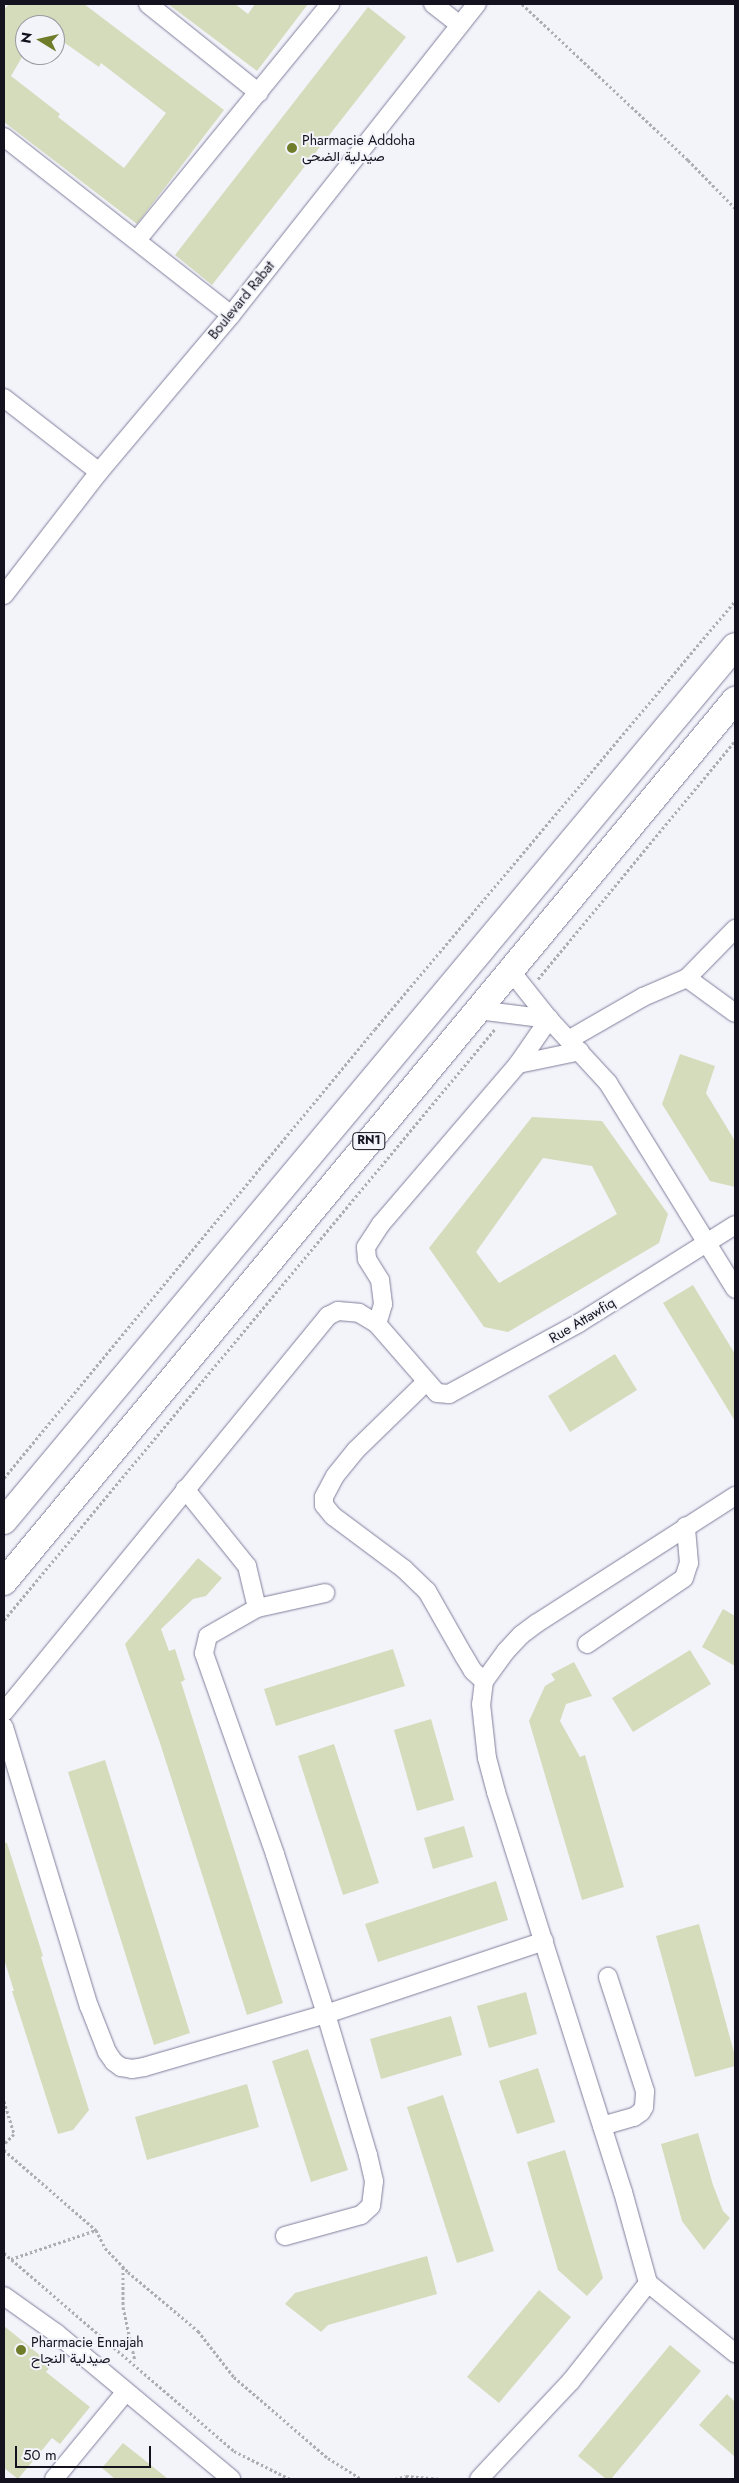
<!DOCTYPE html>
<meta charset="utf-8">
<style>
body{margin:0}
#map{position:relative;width:739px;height:2483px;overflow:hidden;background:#f3f3fa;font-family:Jost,Vazirmatn,sans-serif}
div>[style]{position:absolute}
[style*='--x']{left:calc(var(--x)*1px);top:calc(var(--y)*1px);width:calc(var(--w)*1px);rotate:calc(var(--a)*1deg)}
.building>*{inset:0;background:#d5dcbb}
.path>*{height:3px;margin-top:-1.5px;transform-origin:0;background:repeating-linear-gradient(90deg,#adadb5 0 2.5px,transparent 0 5px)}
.roads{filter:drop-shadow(0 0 1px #7f7e9c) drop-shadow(0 0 1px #7f7e9c)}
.minor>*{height:18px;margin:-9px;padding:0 9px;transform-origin:9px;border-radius:9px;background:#fff}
.highway>*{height:26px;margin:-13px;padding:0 13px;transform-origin:13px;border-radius:13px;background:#fff}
.dots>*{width:14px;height:14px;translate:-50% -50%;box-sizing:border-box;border:2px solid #f3f3fa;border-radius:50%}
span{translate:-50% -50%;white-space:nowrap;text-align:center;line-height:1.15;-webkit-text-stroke:4px #f3f3fa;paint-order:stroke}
.shield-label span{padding:1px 4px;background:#f3f3fa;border:1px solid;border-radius:4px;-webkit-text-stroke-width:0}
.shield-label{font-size:12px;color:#13121e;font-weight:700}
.poi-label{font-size:14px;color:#13121e}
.left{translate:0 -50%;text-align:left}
.street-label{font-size:14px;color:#13121e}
.frame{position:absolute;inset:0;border:5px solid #13121e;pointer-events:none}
.north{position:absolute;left:15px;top:15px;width:50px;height:50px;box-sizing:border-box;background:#f3f3fa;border:1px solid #9999a2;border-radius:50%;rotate:279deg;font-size:14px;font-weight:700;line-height:20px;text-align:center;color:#13121e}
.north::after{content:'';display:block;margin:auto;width:18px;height:22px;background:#6f7c29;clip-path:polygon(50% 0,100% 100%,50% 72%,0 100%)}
.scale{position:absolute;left:15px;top:2446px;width:136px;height:22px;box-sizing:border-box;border:2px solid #13121e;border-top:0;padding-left:6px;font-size:15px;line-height:18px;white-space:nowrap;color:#13121e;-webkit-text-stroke:4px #f3f3fa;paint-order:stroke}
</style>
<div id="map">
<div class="building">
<div style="clip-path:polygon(evenodd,9px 4px,84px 4px,224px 110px,137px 224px,4px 122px,4px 10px,9px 4px,25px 25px,55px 25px,55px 36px,99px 67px,101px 63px,166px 113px,124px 168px,58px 117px,60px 114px,11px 76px,25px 52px,25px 25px)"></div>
<div style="clip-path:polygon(168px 4px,235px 4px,248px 14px,255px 4px,308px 4px,257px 71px)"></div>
<div style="clip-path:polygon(368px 7px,406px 37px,212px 285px,175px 255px)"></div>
<div style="clip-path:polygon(680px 1054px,715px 1066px,706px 1093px,735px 1141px,735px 1187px,710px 1181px,662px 1104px)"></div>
<div style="clip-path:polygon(evenodd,532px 1117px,602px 1121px,668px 1214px,659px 1243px,508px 1332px,484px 1327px,429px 1248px,532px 1117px,543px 1158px,592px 1166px,617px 1214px,499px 1283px,476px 1252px,543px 1158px)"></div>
<div style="clip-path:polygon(693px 1285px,735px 1354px,735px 1421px,663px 1303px)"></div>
<div style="clip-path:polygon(615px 1354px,637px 1390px,570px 1432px,548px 1396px)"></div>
<div style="clip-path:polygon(198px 1558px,222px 1578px,206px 1596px,193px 1599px,161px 1629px,169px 1651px,175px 1649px,185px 1680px,181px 1682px,283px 2003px,247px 2015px,160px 1743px,125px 1644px)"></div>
<div style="clip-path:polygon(723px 1609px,735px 1616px,735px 1666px,702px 1647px)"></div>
<div style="clip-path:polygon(393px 1649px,405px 1686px,276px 1726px,264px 1689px)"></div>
<div style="clip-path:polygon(690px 1650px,711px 1684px,633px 1732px,612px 1698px)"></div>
<div style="clip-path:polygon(574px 1662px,592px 1696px,566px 1704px,560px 1721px,580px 1757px,585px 1755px,624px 1887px,582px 1900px,529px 1721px,545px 1686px,555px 1680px,551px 1674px)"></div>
<div style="clip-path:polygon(431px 1719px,454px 1800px,417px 1811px,394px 1730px)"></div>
<div style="clip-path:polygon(334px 1744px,379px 1883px,343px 1895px,298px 1756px)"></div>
<div style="clip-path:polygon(105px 1760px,190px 2033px,154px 2045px,68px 1772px)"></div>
<div style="clip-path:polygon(464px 1826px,473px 1857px,433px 1869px,424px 1838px)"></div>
<div style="clip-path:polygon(4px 1843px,7px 1843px,43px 1956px,41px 1957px,89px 2110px,73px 2130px,58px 2134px,12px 1991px,14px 1991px,4px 1959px)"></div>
<div style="clip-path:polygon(496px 1881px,508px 1920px,378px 1962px,365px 1924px)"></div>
<div style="clip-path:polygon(699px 1924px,735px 2056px,735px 2066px,695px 2077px,656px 1936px)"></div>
<div style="clip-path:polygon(526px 1992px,537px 2034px,489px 2048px,477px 2006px)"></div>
<div style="clip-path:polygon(451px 2016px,462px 2055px,381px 2079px,370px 2039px)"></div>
<div style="clip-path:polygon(308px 2049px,348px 2170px,311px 2182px,272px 2061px)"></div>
<div style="clip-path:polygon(538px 2068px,555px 2122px,517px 2134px,499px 2081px)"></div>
<div style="clip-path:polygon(247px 2084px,259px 2127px,147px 2160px,135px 2117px)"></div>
<div style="clip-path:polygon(443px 2095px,494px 2251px,457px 2263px,407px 2107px)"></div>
<div style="clip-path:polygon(698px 2133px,713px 2185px,723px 2211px,730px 2218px,704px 2250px,682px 2221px,661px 2144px)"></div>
<div style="clip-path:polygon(565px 2150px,603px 2278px,587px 2296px,558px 2270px,527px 2162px)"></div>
<div style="clip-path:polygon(427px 2256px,437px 2294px,328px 2325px,321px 2332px,285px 2304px,295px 2293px)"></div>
<div style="clip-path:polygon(539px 2290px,571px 2317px,499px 2403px,467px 2377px)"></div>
<div style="clip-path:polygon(4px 2326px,52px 2365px,46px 2372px,90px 2407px,60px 2444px,52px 2438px,18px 2479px,4px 2468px)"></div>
<div style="clip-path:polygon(670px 2345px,701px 2371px,611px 2479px,606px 2479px,578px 2456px)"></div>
<div style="clip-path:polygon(727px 2394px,735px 2402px,735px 2457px,699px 2425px)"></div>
<div style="clip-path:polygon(123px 2443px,142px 2458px,168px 2479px,115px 2479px,102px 2468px)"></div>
</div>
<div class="path">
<div style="--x:522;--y:4;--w:228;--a:43.2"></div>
<div style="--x:688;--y:160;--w:67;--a:45.6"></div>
<div style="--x:538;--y:979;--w:309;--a:-50.4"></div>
<div style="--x:4;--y:1478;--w:582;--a:-50.43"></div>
<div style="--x:375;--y:1029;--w:559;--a:-49.93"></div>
<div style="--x:4;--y:1620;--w:768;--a:-50.28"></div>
<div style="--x:4;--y:2101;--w:34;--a:73"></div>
<div style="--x:14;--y:2134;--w:14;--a:135"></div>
<div style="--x:4;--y:2150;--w:122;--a:41"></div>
<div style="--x:96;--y:2230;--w:20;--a:63"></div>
<div style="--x:105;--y:2248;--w:33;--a:46"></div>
<div style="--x:128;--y:2272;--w:92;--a:40.1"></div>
<div style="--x:198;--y:2331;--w:58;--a:52"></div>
<div style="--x:234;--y:2377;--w:124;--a:40.8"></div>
<div style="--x:328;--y:2458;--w:39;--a:32"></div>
<div style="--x:4;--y:2253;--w:303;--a:40.7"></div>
<div style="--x:234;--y:2451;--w:63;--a:26.6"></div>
<div style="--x:11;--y:2259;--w:90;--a:-18.8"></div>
<div style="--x:123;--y:2267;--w:40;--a:90"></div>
<div style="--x:123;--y:2307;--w:55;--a:77.5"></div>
<div style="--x:395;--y:2479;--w:11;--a:-15"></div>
<div style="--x:406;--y:2476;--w:38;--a:5"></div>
</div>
<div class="roads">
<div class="minor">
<div style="--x:148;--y:4;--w:142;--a:38.7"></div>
<div style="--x:433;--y:4;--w:34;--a:38"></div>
<div style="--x:4;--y:137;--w:288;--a:38.1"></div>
<div style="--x:137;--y:240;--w:305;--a:-50.7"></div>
<div style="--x:4;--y:398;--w:120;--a:37.9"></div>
<div style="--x:4;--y:595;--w:155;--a:-52.3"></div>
<div style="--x:99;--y:472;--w:205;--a:-49.9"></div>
<div style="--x:231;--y:315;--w:397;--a:-51.7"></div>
<div style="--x:510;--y:970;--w:63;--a:51.5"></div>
<div style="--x:549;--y:1019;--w:87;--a:47.3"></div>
<div style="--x:608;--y:1083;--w:242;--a:58.3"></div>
<div style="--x:687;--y:978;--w:59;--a:36.1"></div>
<div style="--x:478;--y:1010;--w:72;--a:7.2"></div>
<div style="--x:570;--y:1039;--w:84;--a:-29.9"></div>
<div style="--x:643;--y:997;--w:48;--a:-23.4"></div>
<div style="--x:687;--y:978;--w:69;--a:-45.6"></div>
<div style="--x:518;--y:1064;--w:63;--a:-11.8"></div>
<div style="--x:377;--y:1324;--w:21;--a:-73"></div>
<div style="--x:383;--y:1304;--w:24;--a:-97"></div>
<div style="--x:380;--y:1280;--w:25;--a:-122"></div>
<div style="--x:367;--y:1259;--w:12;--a:-95"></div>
<div style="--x:366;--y:1247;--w:27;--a:-57"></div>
<div style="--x:381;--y:1224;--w:211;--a:-49.4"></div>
<div style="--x:518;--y:1064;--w:55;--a:-55.4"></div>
<div style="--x:426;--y:1382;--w:98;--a:135.8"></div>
<div style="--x:356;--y:1450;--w:33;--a:129"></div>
<div style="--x:335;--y:1476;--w:24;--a:118"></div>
<div style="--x:324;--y:1497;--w:8;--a:90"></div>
<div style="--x:324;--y:1505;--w:14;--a:51"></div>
<div style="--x:333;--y:1516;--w:89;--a:36.7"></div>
<div style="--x:404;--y:1569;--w:32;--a:44"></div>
<div style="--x:427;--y:1591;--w:75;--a:60.4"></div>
<div style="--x:464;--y:1656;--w:17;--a:59"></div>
<div style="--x:473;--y:1671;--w:15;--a:42"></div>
<div style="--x:185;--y:1489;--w:99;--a:51.2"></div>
<div style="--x:247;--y:1566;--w:43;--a:76.6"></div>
<div style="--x:735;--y:1496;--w:235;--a:147.3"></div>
<div style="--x:537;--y:1623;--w:20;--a:143"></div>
<div style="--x:521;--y:1635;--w:22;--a:133"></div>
<div style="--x:506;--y:1651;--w:37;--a:126"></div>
<div style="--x:484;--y:1681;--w:23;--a:97"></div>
<div style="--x:481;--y:1704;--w:54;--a:83.7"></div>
<div style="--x:487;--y:1758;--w:35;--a:75"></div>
<div style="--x:496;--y:1792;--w:420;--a:72.4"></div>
<div style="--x:623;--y:2192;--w:94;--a:74.6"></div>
<div style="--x:648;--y:2283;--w:112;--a:38.8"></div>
<div style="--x:587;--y:1644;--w:117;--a:-34.2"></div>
<div style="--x:684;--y:1578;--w:16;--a:-72"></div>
<div style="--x:689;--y:1563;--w:37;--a:-95"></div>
<div style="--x:4;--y:1712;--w:512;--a:-50.71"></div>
<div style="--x:328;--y:1316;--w:11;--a:-27"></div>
<div style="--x:338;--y:1311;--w:21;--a:5"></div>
<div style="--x:359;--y:1313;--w:21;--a:31"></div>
<div style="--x:377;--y:1324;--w:91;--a:49"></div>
<div style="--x:437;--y:1393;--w:12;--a:5"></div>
<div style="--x:449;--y:1394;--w:148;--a:-28.6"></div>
<div style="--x:579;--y:1323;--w:184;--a:-32.1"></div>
<div style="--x:4;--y:1727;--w:292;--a:73.1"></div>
<div style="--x:89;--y:2006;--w:49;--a:68.6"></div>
<div style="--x:107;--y:2052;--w:12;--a:55"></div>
<div style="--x:114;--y:2062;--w:9;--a:36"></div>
<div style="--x:121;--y:2067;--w:11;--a:10"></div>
<div style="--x:132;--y:2069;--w:12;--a:-9"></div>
<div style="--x:144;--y:2067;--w:190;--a:-16.2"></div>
<div style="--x:326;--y:2014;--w:230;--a:-18.5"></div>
<div style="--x:602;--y:2126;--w:33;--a:-16"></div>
<div style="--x:634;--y:2117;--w:9;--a:-36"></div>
<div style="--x:641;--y:2112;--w:6;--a:-59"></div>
<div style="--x:644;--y:2107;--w:16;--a:-86"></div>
<div style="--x:645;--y:2091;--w:120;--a:-108"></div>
<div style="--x:285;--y:2236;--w:79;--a:-15.4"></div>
<div style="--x:361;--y:2215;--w:13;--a:-42"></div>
<div style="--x:371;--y:2206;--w:25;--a:-83"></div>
<div style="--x:374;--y:2181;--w:27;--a:-103"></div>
<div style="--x:368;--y:2155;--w:147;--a:-106.6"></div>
<div style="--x:326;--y:2014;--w:168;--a:-107.7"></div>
<div style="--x:275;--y:1854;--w:213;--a:-109.5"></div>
<div style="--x:204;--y:1653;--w:17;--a:-77"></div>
<div style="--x:208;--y:1636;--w:56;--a:-29.7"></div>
<div style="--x:257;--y:1608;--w:70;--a:-12.4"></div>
<div style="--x:4;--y:2296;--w:64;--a:35.4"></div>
<div style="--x:56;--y:2333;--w:228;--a:39.8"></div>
<div style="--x:54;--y:2479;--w:112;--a:-50.5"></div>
<div style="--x:479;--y:2479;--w:134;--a:-46.8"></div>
<div style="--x:571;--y:2381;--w:125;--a:-51.8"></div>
</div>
<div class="highway">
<div style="--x:4;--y:1521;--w:1140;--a:-50.12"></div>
<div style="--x:4;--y:1582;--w:1146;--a:-50.35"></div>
</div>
</div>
<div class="dots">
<div style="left:292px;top:148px;background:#6f7c29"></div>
<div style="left:21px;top:2350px;background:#6f7c29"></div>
</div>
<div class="shield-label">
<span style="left:369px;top:1141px">RN1</span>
</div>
<div class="poi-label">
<span class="left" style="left:302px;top:148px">Pharmacie Addoha<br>صيدلية الضحى</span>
<span class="left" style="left:31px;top:2350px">Pharmacie Ennajah<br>صيدلية النجاح</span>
</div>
<div class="street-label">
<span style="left:241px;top:300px;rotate:-51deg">Boulevard Rabat</span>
<span style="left:582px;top:1320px;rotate:-31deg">Rue Attawfiq</span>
</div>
<div class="frame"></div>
<div class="north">N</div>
<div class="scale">50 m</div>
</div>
